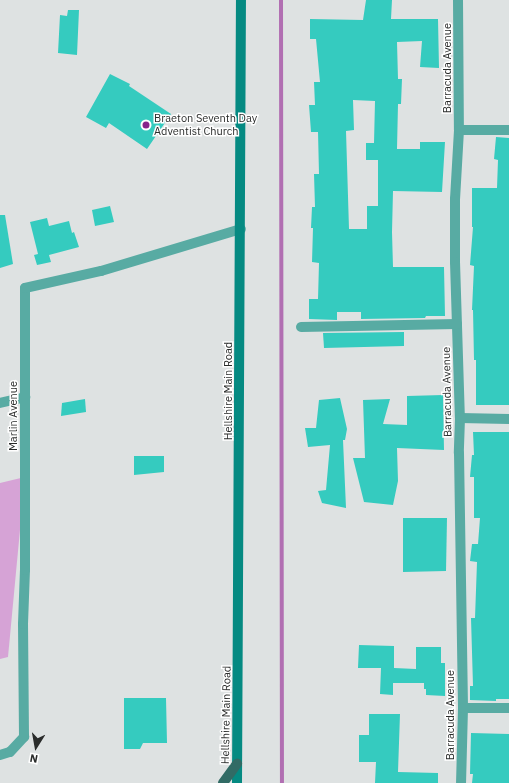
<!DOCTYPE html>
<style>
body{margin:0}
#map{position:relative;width:509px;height:783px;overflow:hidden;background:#dee2e2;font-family:"IBM Plex Sans",sans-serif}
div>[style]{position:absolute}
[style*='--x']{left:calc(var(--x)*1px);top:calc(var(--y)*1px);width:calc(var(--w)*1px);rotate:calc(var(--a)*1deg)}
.green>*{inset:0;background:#d6a3d6}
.stream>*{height:4px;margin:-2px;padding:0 2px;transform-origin:2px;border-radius:2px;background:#b16fb2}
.building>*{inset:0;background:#35cbbf}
.street>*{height:10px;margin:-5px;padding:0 5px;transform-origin:5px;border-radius:5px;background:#58aba3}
.secondary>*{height:10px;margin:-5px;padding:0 5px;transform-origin:5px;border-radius:5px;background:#058a82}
.primary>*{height:10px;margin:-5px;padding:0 5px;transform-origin:5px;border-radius:5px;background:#316b65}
.dots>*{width:11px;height:11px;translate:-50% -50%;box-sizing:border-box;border:2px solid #fff;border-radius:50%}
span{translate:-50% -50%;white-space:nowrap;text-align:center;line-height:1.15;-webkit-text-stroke:3px #fff;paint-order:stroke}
.street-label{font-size:11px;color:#2a2c2b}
.poi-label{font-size:11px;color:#2a2c2b}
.left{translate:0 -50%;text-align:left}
.north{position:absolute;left:16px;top:727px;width:40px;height:40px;-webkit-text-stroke:3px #fff;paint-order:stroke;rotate:191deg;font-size:11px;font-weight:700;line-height:16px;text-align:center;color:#2a2c2b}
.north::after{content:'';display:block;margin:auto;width:14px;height:18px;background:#2a2c2b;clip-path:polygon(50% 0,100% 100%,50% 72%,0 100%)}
</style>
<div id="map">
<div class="green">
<div style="clip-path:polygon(25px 477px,8px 657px,0 659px,0 483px)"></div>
</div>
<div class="stream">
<div style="--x:281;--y:0;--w:783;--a:89.93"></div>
</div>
<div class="building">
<div style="clip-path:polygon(evenodd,366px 0,392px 0,391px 19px,438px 19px,439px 68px,420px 67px,422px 41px,397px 42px,398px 79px,402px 79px,401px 104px,398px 104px,397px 149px,420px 149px,420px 142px,445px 142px,442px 192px,393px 191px,392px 232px,393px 267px,444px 267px,445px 316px,426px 316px,425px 318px,361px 319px,361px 312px,337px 312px,337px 320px,309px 319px,309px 299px,318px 299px,319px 263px,312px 262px,313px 228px,311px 228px,312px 207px,315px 207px,314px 174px,319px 174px,318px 132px,311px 132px,309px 105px,315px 105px,314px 82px,320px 82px,316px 39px,310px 39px,310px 19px,363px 20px,366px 0,353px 100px,375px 101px,374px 143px,366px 143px,366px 160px,378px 160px,378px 206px,367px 206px,367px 229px,349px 229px,346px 131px,354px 130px,353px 100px)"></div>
<div style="clip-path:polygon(68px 10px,79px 10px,77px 55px,58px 53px,60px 15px,67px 16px)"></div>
<div style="clip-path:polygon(110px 74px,130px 84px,129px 86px,171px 114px,147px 149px,109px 123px,106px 128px,86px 117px)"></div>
<div style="clip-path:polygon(496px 137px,509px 138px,509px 405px,476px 405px,476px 360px,474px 360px,473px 310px,472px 310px,474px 266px,470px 265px,473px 227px,472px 227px,472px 188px,497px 188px,498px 160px,494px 159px)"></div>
<div style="clip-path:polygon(110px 206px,114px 222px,95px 226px,92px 210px)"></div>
<div style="clip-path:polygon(0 215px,5px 215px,13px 264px,0 268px)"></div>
<div style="clip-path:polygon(47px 218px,49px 226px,69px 221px,72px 233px,74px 232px,79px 247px,49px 255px,51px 262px,37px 265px,34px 255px,38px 254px,30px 222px)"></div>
<div style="clip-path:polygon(404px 332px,404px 346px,324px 348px,323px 333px)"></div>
<div style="clip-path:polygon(443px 395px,444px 450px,397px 448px,398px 481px,393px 505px,364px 502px,353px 458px,365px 458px,363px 400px,390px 399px,383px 424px,407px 425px,407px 396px)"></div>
<div style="clip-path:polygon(340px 398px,347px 429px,345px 440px,343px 440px,346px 508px,322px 503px,318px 491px,326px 490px,330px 445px,308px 447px,305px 428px,316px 428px,319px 400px)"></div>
<div style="clip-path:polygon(85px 399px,86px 412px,61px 416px,62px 403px)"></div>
<div style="clip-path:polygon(473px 432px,509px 432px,509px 699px,496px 699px,496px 701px,470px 700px,470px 686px,473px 686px,471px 618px,475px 618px,477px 562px,470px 561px,472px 544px,478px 544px,480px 518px,474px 518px,474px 477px,470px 477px,472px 455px,474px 455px)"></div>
<div style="clip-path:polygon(134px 456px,164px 456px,164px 472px,134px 475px)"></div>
<div style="clip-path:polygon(403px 518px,447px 518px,446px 571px,403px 572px)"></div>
<div style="clip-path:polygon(359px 645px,394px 646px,394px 668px,416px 669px,416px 647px,441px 647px,441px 663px,445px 663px,445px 696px,426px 695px,426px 689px,424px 689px,424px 683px,393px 683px,393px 695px,380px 694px,381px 668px,358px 668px)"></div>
<div style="clip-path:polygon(124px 698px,166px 698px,167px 743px,143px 743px,140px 749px,124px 749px)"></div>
<div style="clip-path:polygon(369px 714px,400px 714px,398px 772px,438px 773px,438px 783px,375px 783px,376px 762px,359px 762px,359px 735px,369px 735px)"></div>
<div style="clip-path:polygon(471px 733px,509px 734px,509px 783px,472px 783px,473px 774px,470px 774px)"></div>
</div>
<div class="street">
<div style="--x:458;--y:0;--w:130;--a:89.6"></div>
<div style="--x:459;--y:130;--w:69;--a:93.3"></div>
<div style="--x:455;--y:199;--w:63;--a:90"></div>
<div style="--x:455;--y:262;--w:156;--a:88.2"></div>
<div style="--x:460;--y:418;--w:35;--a:92"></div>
<div style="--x:459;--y:453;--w:255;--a:89.1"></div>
<div style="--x:463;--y:708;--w:75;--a:91.5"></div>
<div style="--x:459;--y:130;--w:50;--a:0"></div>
<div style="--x:301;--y:327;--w:156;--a:-1.1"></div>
<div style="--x:0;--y:403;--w:26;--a:-13"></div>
<div style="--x:460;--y:418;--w:49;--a:1.2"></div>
<div style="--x:463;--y:708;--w:46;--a:0"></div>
<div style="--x:0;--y:755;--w:10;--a:-17"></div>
<div style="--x:10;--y:752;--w:21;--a:-47"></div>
<div style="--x:24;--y:737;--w:113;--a:-90.5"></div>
<div style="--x:23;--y:624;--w:54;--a:-87.9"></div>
<div style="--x:25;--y:570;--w:282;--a:-90"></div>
<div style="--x:25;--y:288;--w:78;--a:-12.6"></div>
<div style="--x:101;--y:271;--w:146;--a:-16.7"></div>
</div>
<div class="secondary">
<div style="--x:237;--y:783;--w:783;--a:-89.71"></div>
</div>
<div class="primary">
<div style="--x:223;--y:783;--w:24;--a:-54"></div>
</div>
<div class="dots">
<div style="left:146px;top:125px;background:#87238b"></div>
</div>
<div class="street-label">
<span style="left:447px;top:68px;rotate:-90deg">Barracuda Avenue</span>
<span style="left:228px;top:391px;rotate:-90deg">Hellshire Main Road</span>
<span style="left:447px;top:392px;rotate:-91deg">Barracuda Avenue</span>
<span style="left:13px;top:416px;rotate:-90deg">Marlin Avenue</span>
<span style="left:226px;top:715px;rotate:-89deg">Hellshire Main Road</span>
<span style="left:450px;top:715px;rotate:-90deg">Barracuda Avenue</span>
</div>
<div class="poi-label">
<span class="left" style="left:154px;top:125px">Braeton Seventh Day<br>Adventist Church</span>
</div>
<div class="north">N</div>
</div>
